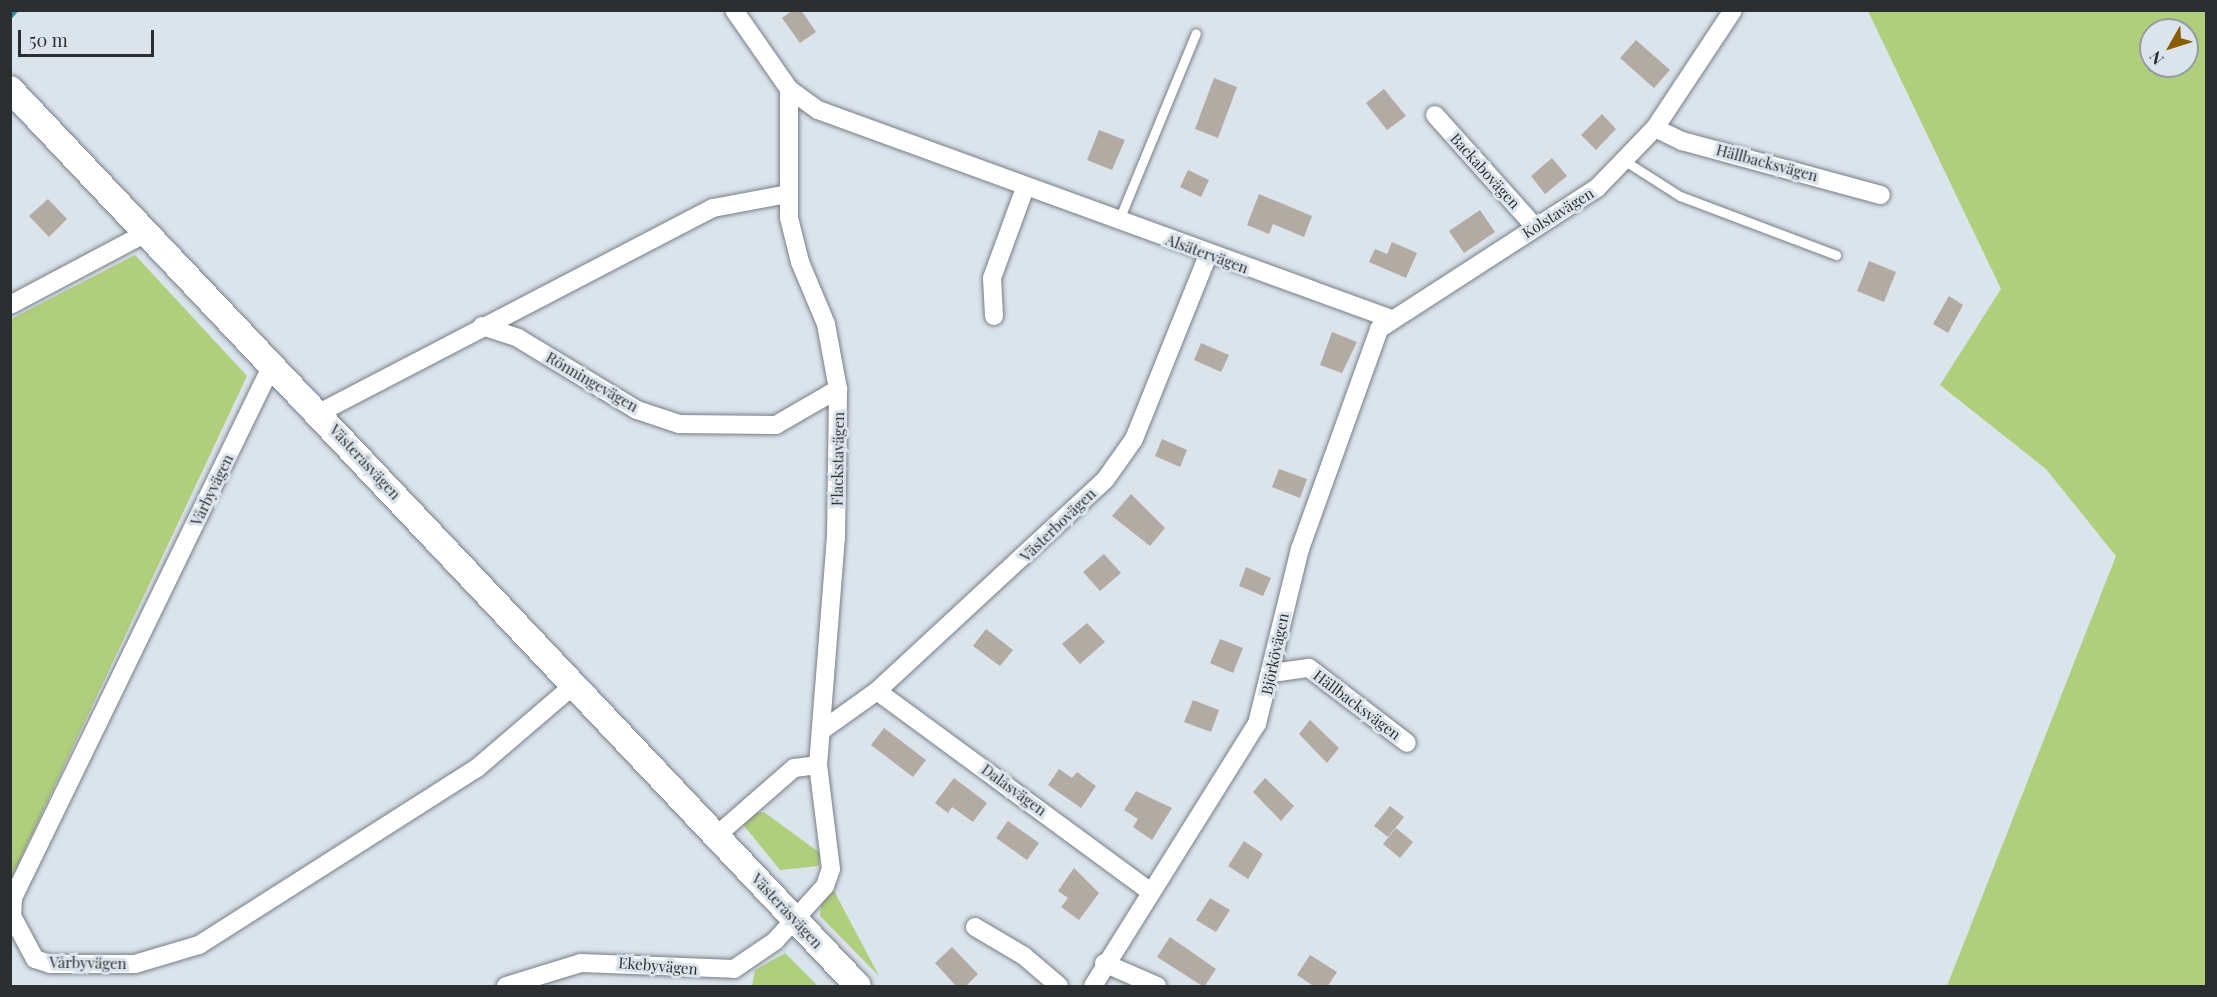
<!DOCTYPE html>
<meta charset="utf-8">
<style>
body{margin:0}
#map{position:relative;width:2217px;height:997px;overflow:hidden;background:#dbe3eb;font-family:"Playfair Display",serif}
div>[style]{position:absolute}
[style*='--x']{left:calc(var(--x)*1px);top:calc(var(--y)*1px);width:calc(var(--w)*1px);rotate:calc(var(--a)*1deg)}
.green>*{inset:0;background:#b0cf7d}
.stream>*{height:5px;margin:-2.5px;padding:0 2.5px;transform-origin:2.5px;border-radius:2.5px;background:#2593a2}
.building>*{inset:0;background:#b2aba3}
.roads{filter:drop-shadow(0 0 2px #777e86) drop-shadow(0 0 2px #777e86)}
.lane>*{height:9px;margin:-4.5px;padding:0 4.5px;transform-origin:4.5px;border-radius:4.5px;background:#fff}
.street>*{height:18px;margin:-9px;padding:0 9px;transform-origin:9px;border-radius:9px;background:#fff}
.secondary>*{height:26px;margin:-13px;padding:0 13px;transform-origin:13px;border-radius:13px;background:#fff}
span{translate:-50% -50%;white-space:nowrap;text-align:center;line-height:1.15;-webkit-text-stroke:6px #dbe3eb;paint-order:stroke}
.street-label{font-size:15px;color:#2c2f32}
.frame{position:absolute;inset:0;border:12px solid #2c2f32;pointer-events:none}
.north{position:absolute;left:2139px;top:18px;width:60px;height:60px;box-sizing:border-box;background:#dbe3eb;border:2px solid #959ba1;border-radius:50%;rotate:231deg;font-size:16px;font-weight:700;line-height:24px;text-align:center;color:#2c2f32}
.north::after{content:'';display:block;margin:auto;width:21px;height:27px;background:#8a5c00;clip-path:polygon(50% 0,100% 100%,50% 72%,0 100%)}
.scale{position:absolute;left:18px;top:30px;width:136px;height:27px;box-sizing:border-box;border:3px solid #2c2f32;border-top:0;padding-left:8px;font-size:18px;line-height:21px;white-space:nowrap;color:#2c2f32;-webkit-text-stroke:4px #dbe3eb;paint-order:stroke}
</style>
<div id="map">
<div class="green">
<div style="clip-path:polygon(evenodd,1868px 11px,2206px 11px,2206px 986px,1947px 986px,2116px 556px,2046px 469px,1940px 385px,2001px 289px,1868px 11px,2151px 30px,2187px 30px,2187px 66px,2151px 66px,2151px 30px)"></div>
<div style="clip-path:polygon(135px 255px,247px 376px,11px 879px,11px 319px)"></div>
<div style="clip-path:polygon(764px 812px,820px 853px,819px 866px,780px 870px,741px 822px,743px 815px)"></div>
<div style="clip-path:polygon(833px 889px,879px 976px,820px 916px,821px 904px)"></div>
<div style="clip-path:polygon(785px 953px,818px 986px,752px 986px,755px 970px)"></div>
</div>
<div class="stream">
<div style="--x:10;--y:16;--w:8;--a:-50"></div>
</div>
<div class="building">
<div style="clip-path:polygon(793px 10px,801px 10px,816px 32px,800px 43px,782px 18px)"></div>
<div style="clip-path:polygon(1636px 40px,1670px 70px,1654px 88px,1620px 58px)"></div>
<div style="clip-path:polygon(1214px 78px,1237px 87px,1218px 138px,1195px 129px)"></div>
<div style="clip-path:polygon(1384px 89px,1406px 116px,1387px 130px,1366px 103px)"></div>
<div style="clip-path:polygon(1602px 114px,1616px 129px,1596px 150px,1581px 135px)"></div>
<div style="clip-path:polygon(1099px 130px,1125px 140px,1112px 170px,1087px 160px)"></div>
<div style="clip-path:polygon(1552px 158px,1567px 176px,1545px 194px,1531px 176px)"></div>
<div style="clip-path:polygon(1188px 170px,1209px 180px,1201px 197px,1180px 187px)"></div>
<div style="clip-path:polygon(1259px 194px,1312px 216px,1304px 237px,1273px 224px,1269px 234px,1247px 225px)"></div>
<div style="clip-path:polygon(48px 199px,67px 219px,49px 237px,29px 216px)"></div>
<div style="clip-path:polygon(1480px 210px,1495px 232px,1464px 253px,1449px 231px)"></div>
<div style="clip-path:polygon(1392px 242px,1417px 253px,1406px 278px,1369px 262px,1375px 249px,1387px 254px)"></div>
<div style="clip-path:polygon(1869px 261px,1896px 272px,1884px 302px,1857px 291px)"></div>
<div style="clip-path:polygon(1949px 296px,1963px 305px,1948px 333px,1933px 324px)"></div>
<div style="clip-path:polygon(1332px 332px,1357px 342px,1342px 373px,1320px 365px)"></div>
<div style="clip-path:polygon(1201px 343px,1229px 355px,1221px 372px,1194px 360px)"></div>
<div style="clip-path:polygon(1162px 439px,1187px 450px,1180px 467px,1155px 456px)"></div>
<div style="clip-path:polygon(1279px 469px,1307px 479px,1300px 498px,1272px 487px)"></div>
<div style="clip-path:polygon(1131px 494px,1165px 528px,1150px 546px,1112px 516px)"></div>
<div style="clip-path:polygon(1104px 554px,1121px 573px,1100px 591px,1083px 572px)"></div>
<div style="clip-path:polygon(1246px 567px,1271px 578px,1263px 596px,1239px 586px)"></div>
<div style="clip-path:polygon(1087px 623px,1105px 642px,1080px 664px,1062px 644px)"></div>
<div style="clip-path:polygon(986px 629px,1013px 650px,1000px 666px,973px 646px)"></div>
<div style="clip-path:polygon(1220px 639px,1243px 648px,1233px 673px,1210px 663px)"></div>
<div style="clip-path:polygon(1193px 700px,1219px 710px,1211px 732px,1184px 722px)"></div>
<div style="clip-path:polygon(1310px 720px,1339px 748px,1327px 763px,1299px 734px)"></div>
<div style="clip-path:polygon(884px 728px,926px 760px,913px 777px,871px 745px)"></div>
<div style="clip-path:polygon(1059px 769px,1072px 778px,1077px 772px,1096px 786px,1081px 808px,1048px 785px)"></div>
<div style="clip-path:polygon(954px 778px,987px 803px,973px 822px,952px 807px,948px 813px,935px 803px)"></div>
<div style="clip-path:polygon(1265px 778px,1294px 806px,1281px 821px,1253px 792px)"></div>
<div style="clip-path:polygon(1136px 791px,1172px 808px,1152px 840px,1133px 827px,1138px 819px,1124px 810px)"></div>
<div style="clip-path:polygon(1390px 806px,1404px 817px,1388px 837px,1374px 826px)"></div>
<div style="clip-path:polygon(1008px 821px,1039px 843px,1027px 860px,996px 838px)"></div>
<div style="clip-path:polygon(1396px 828px,1413px 842px,1400px 858px,1383px 844px)"></div>
<div style="clip-path:polygon(1244px 841px,1263px 854px,1248px 879px,1228px 866px)"></div>
<div style="clip-path:polygon(1074px 868px,1099px 893px,1079px 920px,1061px 907px,1068px 898px,1058px 891px)"></div>
<div style="clip-path:polygon(1210px 898px,1230px 910px,1216px 932px,1196px 920px)"></div>
<div style="clip-path:polygon(1170px 937px,1216px 969px,1204px 987px,1157px 957px)"></div>
<div style="clip-path:polygon(952px 947px,978px 974px,965px 987px,957px 987px,935px 963px)"></div>
<div style="clip-path:polygon(1310px 955px,1337px 972px,1327px 987px,1315px 987px,1297px 975px)"></div>
</div>
<div class="roads">
<div class="lane">
<div style="--x:1625;--y:161;--w:65;--a:32.5"></div>
<div style="--x:1680;--y:196;--w:167;--a:20.7"></div>
<div style="--x:1118;--y:222;--w:204;--a:-67.6"></div>
</div>
<div class="street">
<div style="--x:789;--y:89;--w:36;--a:36"></div>
<div style="--x:818;--y:110;--w:608;--a:20.02"></div>
<div style="--x:1435;--y:115;--w:150;--a:48.2"></div>
<div style="--x:1655;--y:128;--w:30;--a:26"></div>
<div style="--x:1682;--y:141;--w:206;--a:15.2"></div>
<div style="--x:10;--y:305;--w:156;--a:-27.9"></div>
<div style="--x:994;--y:316;--w:38;--a:-93"></div>
<div style="--x:992;--y:278;--w:96;--a:-69.9"></div>
<div style="--x:482;--y:326;--w:38;--a:18"></div>
<div style="--x:518;--y:338;--w:139;--a:31.2"></div>
<div style="--x:637;--y:410;--w:44;--a:18.4"></div>
<div style="--x:679;--y:424;--w:97;--a:0.6"></div>
<div style="--x:776;--y:425;--w:72;--a:-30.1"></div>
<div style="--x:272;--y:365;--w:593;--a:115.92"></div>
<div style="--x:13;--y:898;--w:18;--a:93"></div>
<div style="--x:12;--y:916;--w:49;--a:61.9"></div>
<div style="--x:35;--y:959;--w:16;--a:18"></div>
<div style="--x:50;--y:964;--w:85;--a:0"></div>
<div style="--x:135;--y:964;--w:67;--a:-16.5"></div>
<div style="--x:199;--y:945;--w:330;--a:-32.5"></div>
<div style="--x:477;--y:768;--w:128;--a:-40.6"></div>
<div style="--x:319;--y:413;--w:444;--a:-27.5"></div>
<div style="--x:713;--y:208;--w:76;--a:-10.6"></div>
<div style="--x:1272;--y:673;--w:37;--a:-8"></div>
<div style="--x:1309;--y:668;--w:123;--a:37.4"></div>
<div style="--x:877;--y:691;--w:338;--a:36.3"></div>
<div style="--x:821;--y:731;--w:69;--a:-35.5"></div>
<div style="--x:877;--y:691;--w:311;--a:-42.8"></div>
<div style="--x:1105;--y:480;--w:50;--a:-54.7"></div>
<div style="--x:1134;--y:439;--w:198;--a:-68.1"></div>
<div style="--x:716;--y:836;--w:103;--a:-41.1"></div>
<div style="--x:794;--y:768;--w:24;--a:-7"></div>
<div style="--x:975;--y:927;--w:57;--a:30.6"></div>
<div style="--x:1024;--y:956;--w:46;--a:40.6"></div>
<div style="--x:1104;--y:963;--w:58;--a:23.5"></div>
<div style="--x:506;--y:986;--w:78;--a:-17"></div>
<div style="--x:581;--y:963;--w:153;--a:2.2"></div>
<div style="--x:734;--y:969;--w:50;--a:-34.3"></div>
<div style="--x:775;--y:941;--w:74;--a:-47.7"></div>
<div style="--x:825;--y:886;--w:18;--a:-71"></div>
<div style="--x:831;--y:869;--w:105;--a:-97.1"></div>
<div style="--x:818;--y:765;--w:228;--a:-85.5"></div>
<div style="--x:836;--y:538;--w:149;--a:-89.2"></div>
<div style="--x:838;--y:389;--w:66;--a:-100.5"></div>
<div style="--x:826;--y:324;--w:67;--a:-112.8"></div>
<div style="--x:800;--y:262;--w:45;--a:-104"></div>
<div style="--x:789;--y:218;--w:129;--a:-90"></div>
<div style="--x:789;--y:89;--w:96;--a:-124.8"></div>
<div style="--x:1093;--y:986;--w:309;--a:-58"></div>
<div style="--x:1257;--y:724;--w:180;--a:-76.2"></div>
<div style="--x:1300;--y:549;--w:234;--a:-70.2"></div>
<div style="--x:1379;--y:329;--w:260;--a:-32.9"></div>
<div style="--x:1597;--y:188;--w:83;--a:-46"></div>
<div style="--x:1655;--y:128;--w:141;--a:-56.5"></div>
</div>
<div class="secondary">
<div style="--x:10;--y:89;--w:1234;--a:46.61"></div>
</div>
</div>
<div class="street-label">
<span style="left:1767px;top:163px;rotate:15deg">Hällbacksvägen</span>
<span style="left:1485px;top:171px;rotate:48deg">Backabovägen</span>
<span style="left:1558px;top:213px;rotate:-32deg">Kolstavägen</span>
<span style="left:1207px;top:254px;rotate:20deg">Alsätervägen</span>
<span style="left:592px;top:382px;rotate:30deg">Rönningevägen</span>
<span style="left:838px;top:459px;rotate:-89deg">Flackstavägen</span>
<span style="left:365px;top:462px;rotate:47deg">Västeråsvägen</span>
<span style="left:212px;top:490px;rotate:-64deg">Vårbyvägen</span>
<span style="left:1058px;top:525px;rotate:-44deg">Västerbovägen</span>
<span style="left:1275px;top:654px;rotate:-78deg">Björkövägen</span>
<span style="left:1357px;top:705px;rotate:37deg">Hällbacksvägen</span>
<span style="left:1014px;top:790px;rotate:36deg">Dalåsvägen</span>
<span style="left:787px;top:911px;rotate:47deg">Västeråsvägen</span>
<span style="left:88px;top:963px;rotate:1deg">Vårbyvägen</span>
<span style="left:658px;top:966px;rotate:5deg">Ekebyvägen</span>
</div>
<div class="frame"></div>
<div class="north">N</div>
<div class="scale">50 m</div>
</div>
